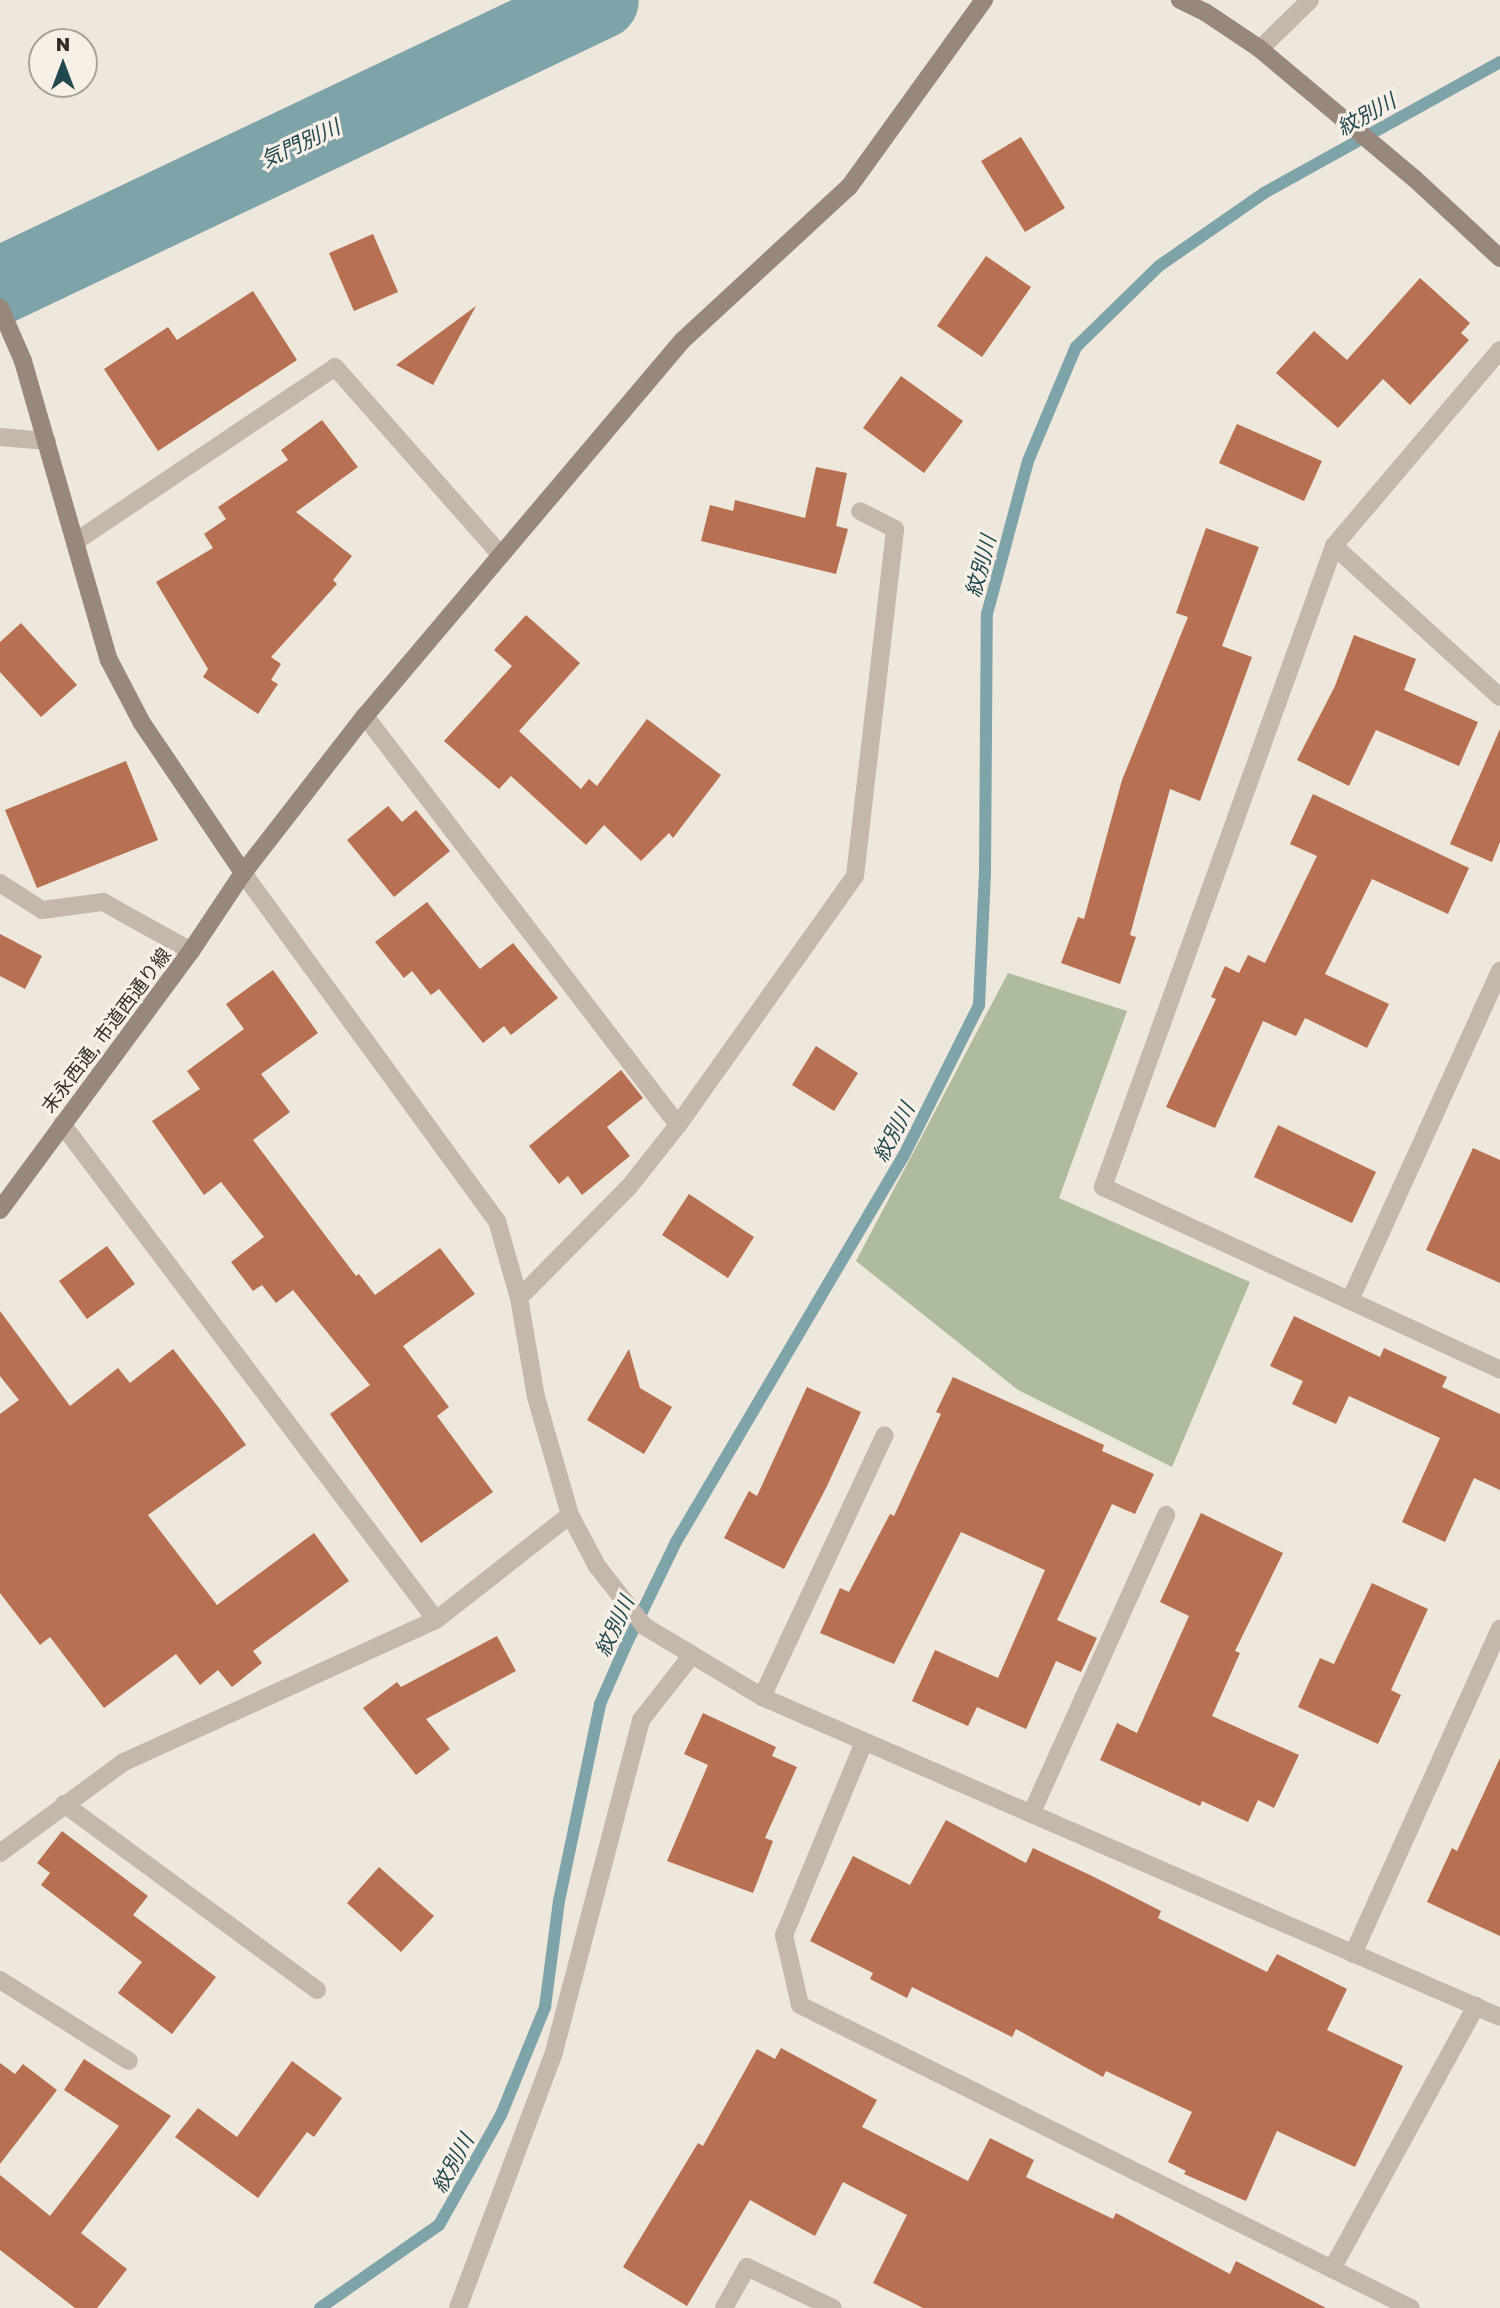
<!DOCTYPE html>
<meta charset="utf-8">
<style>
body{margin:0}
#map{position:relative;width:1500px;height:2308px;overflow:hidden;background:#eee7db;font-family:"Golos Text","Noto Sans JP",sans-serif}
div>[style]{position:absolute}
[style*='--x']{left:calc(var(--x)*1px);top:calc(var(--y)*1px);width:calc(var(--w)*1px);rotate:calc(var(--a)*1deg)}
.green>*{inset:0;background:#afbb9d}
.stream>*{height:12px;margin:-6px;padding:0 6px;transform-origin:6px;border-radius:6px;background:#7ea3a8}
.river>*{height:77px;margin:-38.5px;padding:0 38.5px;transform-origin:38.5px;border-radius:38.5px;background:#7ea3a8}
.building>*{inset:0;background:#b77051}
.lane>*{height:18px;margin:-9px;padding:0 9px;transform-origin:9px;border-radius:9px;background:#c5b7a9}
.street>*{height:18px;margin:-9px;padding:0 9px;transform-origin:9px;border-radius:9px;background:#c5b7a9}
.secondary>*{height:18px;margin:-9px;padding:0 9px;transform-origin:9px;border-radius:9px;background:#98877b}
span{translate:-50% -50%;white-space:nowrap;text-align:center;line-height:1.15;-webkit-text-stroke:6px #f7f0e7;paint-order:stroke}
.street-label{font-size:19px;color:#332c28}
.water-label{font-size:21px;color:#22494f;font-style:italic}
.north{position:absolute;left:28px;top:28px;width:70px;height:70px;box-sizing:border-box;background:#f7f0e7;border:2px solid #a9a29b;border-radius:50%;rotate:0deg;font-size:19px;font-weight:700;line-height:28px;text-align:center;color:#332c28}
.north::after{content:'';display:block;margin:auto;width:24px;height:32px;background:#22494f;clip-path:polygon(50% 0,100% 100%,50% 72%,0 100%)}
</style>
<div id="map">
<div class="green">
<div style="clip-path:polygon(1008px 973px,1127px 1011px,1059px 1198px,1250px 1282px,1172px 1467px,1018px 1390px,856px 1261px)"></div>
</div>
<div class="stream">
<div style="--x:320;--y:2308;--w:145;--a:-34.9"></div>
<div style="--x:439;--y:2225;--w:126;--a:-60.6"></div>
<div style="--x:501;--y:2115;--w:117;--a:-67.8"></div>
<div style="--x:545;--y:2007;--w:107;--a:-82.5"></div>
<div style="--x:559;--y:1901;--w:201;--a:-78.2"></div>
<div style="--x:600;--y:1704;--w:62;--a:-66.3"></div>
<div style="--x:625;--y:1647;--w:117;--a:-64.1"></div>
<div style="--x:676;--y:1542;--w:447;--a:-59.5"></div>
<div style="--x:903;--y:1157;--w:170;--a:-63.4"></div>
<div style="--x:979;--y:1005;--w:133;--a:-87.4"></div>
<div style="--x:985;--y:872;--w:258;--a:-89.6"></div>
<div style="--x:987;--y:614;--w:158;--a:-75"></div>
<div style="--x:1028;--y:461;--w:124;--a:-67.2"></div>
<div style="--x:1076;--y:347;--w:116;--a:-44.3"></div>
<div style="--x:1159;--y:266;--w:128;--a:-34.8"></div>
<div style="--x:1264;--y:193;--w:270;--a:-29"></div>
</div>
<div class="river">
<div style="--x:0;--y:285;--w:664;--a:-25.41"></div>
</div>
<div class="building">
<div style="clip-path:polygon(1021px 137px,1065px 208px,1025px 232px,981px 161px)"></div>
<div style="clip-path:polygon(373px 234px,398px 292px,354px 311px,329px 253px)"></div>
<div style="clip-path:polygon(986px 256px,1031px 287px,982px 357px,937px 326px)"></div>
<div style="clip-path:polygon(1420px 278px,1470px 323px,1461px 333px,1469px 340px,1410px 405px,1383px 379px,1338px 428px,1276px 373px,1314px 331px,1347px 360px)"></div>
<div style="clip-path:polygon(253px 291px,297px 360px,158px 451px,104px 369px,168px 327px,177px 340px)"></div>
<div style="clip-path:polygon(476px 306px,433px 385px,396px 365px)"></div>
<div style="clip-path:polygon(901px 376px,963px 421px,924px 473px,863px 428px)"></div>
<div style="clip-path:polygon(322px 420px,358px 467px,296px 512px,352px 556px,333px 580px,337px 584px,271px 657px,281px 664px,271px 680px,278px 684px,258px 714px,203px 677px,208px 669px,156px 582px,213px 548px,204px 534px,226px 519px,218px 507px,288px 460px,281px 450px)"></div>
<div style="clip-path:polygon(1237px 424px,1322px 461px,1304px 501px,1219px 463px)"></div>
<div style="clip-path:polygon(816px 467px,847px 473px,836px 526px,848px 529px,836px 574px,701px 541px,710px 505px,733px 511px,735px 500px,805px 518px)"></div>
<div style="clip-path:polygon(1206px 528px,1259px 547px,1222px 646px,1252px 657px,1200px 801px,1170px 789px,1130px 935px,1136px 937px,1120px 984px,1061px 963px,1078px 917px,1084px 919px,1122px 780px,1188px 617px,1176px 613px)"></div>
<div style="clip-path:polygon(526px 615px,580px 663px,519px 731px,581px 789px,589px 779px,597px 786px,647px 719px,721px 775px,673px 838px,669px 833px,641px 861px,604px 825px,586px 845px,511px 776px,499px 789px,444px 741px,512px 666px,494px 650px)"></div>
<div style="clip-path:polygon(21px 623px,77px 685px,41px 717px,0 672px,0 642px)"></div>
<div style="clip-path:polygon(1354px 635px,1416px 659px,1404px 690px,1478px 722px,1459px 766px,1376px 730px,1349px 786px,1297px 760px,1335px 686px)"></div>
<div style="clip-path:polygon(1500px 729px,1500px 842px,1492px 862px,1450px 844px)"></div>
<div style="clip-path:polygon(126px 761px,158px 840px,37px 888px,5px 810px)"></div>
<div style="clip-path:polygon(1313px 794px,1469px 868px,1448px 914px,1372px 879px,1325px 974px,1389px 1004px,1367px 1048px,1305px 1018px,1296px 1036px,1263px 1021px,1215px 1128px,1166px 1107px,1216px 999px,1211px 997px,1225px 966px,1239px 973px,1248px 955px,1265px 963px,1317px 856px,1290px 844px)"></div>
<div style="clip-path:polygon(388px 806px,402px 822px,416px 810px,450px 851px,394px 897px,347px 840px)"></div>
<div style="clip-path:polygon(427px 902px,480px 969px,513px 943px,558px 998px,511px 1035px,504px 1026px,483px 1043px,439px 989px,431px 995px,412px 971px,404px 978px,375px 942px)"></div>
<div style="clip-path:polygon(0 934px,42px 956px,25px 989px,0 976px)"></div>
<div style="clip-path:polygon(273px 970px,318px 1033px,261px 1074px,290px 1112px,253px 1140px,356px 1276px,359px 1274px,375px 1295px,440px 1248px,475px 1294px,403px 1346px,449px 1407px,437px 1416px,493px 1492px,421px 1543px,330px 1414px,370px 1385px,293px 1290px,276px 1303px,262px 1285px,253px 1291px,231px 1262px,264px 1237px,221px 1182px,204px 1195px,152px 1121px,200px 1089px,187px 1071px,244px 1029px,226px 1004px)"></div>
<div style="clip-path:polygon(816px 1046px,858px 1073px,834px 1111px,792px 1085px)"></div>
<div style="clip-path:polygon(621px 1070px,643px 1098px,607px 1127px,630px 1156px,582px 1195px,568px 1176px,559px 1184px,529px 1146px)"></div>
<div style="clip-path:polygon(1278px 1125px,1376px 1172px,1352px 1223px,1254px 1177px)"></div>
<div style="clip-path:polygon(1473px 1148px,1500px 1160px,1500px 1283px,1426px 1250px)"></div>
<div style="clip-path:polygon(689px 1194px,754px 1237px,728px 1278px,662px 1235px)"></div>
<div style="clip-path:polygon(107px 1246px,135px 1284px,87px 1319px,59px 1281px)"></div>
<div style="clip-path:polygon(0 1311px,70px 1406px,118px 1368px,130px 1383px,173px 1349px,219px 1408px,246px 1445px,148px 1515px,217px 1605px,314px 1533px,349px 1581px,253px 1651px,262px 1663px,232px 1687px,218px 1670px,200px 1685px,176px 1654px,104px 1708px,50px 1637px,40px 1645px,0 1593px,0 1414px,19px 1400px,0 1376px)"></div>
<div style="clip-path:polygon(1294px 1316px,1380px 1357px,1384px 1348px,1447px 1377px,1442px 1387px,1500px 1414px,1500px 1490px,1474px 1478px,1445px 1542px,1402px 1522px,1440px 1438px,1349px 1396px,1336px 1424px,1292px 1404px,1303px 1381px,1270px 1366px)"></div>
<div style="clip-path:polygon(629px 1349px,640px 1388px,672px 1407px,644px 1454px,587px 1420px)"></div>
<div style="clip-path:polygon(953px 1377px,1104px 1445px,1102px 1451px,1154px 1474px,1135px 1514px,1112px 1504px,1057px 1620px,1097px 1638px,1081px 1672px,1056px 1661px,1026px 1729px,977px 1707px,968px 1726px,912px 1701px,935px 1650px,998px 1678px,1045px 1570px,961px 1532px,894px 1664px,820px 1633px,840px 1588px,849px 1592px,890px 1514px,894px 1516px,941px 1414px,936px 1412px)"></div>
<div style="clip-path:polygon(807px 1387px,861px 1412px,827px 1486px,784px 1569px,724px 1538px,749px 1491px,757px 1496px)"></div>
<div style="clip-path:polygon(1201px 1513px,1283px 1553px,1235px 1651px,1240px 1653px,1212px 1716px,1299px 1755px,1274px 1808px,1258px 1800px,1248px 1822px,1202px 1801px,1200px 1806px,1100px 1760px,1117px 1723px,1137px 1733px,1189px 1616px,1160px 1602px)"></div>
<div style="clip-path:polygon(1372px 1583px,1428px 1609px,1391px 1690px,1401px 1695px,1378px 1744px,1298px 1707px,1320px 1658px,1334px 1664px)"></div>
<div style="clip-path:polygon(497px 1636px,516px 1671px,426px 1719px,450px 1749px,416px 1775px,363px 1708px,397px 1682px,401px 1687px)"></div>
<div style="clip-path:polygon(703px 1713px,776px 1747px,772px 1756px,797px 1767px,765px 1838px,773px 1841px,753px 1893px,667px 1861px,708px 1765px,684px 1754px)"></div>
<div style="clip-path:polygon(1500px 1758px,1500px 1936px,1427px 1902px,1452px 1848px,1457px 1851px)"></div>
<div style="clip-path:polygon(946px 1820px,1026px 1863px,1033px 1848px,1096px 1878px,1161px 1911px,1158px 1918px,1267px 1972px,1277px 1954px,1347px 1989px,1327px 2030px,1403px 2066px,1355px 2167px,1277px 2131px,1246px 2201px,1184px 2174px,1186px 2171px,1168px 2162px,1192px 2112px,1106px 2071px,1103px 2077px,1016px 2029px,1012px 2037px,912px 1987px,907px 1998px,870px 1979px,873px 1973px,810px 1941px,853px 1856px,910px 1885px)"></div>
<div style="clip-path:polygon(62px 1831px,148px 1896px,133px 1915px,216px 1977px,172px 2034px,118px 1993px,142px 1962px,41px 1885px,50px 1873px,37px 1863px)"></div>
<div style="clip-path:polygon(379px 1867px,434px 1916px,401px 1952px,347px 1903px)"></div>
<div style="clip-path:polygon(781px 2048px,877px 2100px,862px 2127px,968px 2181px,990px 2138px,1034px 2160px,1026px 2177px,1113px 2219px,1116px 2213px,1230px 2274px,1236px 2261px,1326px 2308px,923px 2308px,873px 2283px,907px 2215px,843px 2182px,815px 2236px,750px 2200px,687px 2306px,623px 2267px,698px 2143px,703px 2146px,757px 2049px,775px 2059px)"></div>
<div style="clip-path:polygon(84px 2059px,171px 2116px,81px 2233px,127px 2269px,97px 2308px,75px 2308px,0 2250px,0 2175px,50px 2216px,119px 2126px,64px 2090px)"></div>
<div style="clip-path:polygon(292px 2061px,342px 2098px,314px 2137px,307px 2132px,258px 2198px,175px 2137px,198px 2108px,237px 2137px)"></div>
<div style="clip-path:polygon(0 2063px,15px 2074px,23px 2064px,57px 2090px,0 2164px)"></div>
</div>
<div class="lane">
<div style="--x:1260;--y:49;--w:70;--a:-44.4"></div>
<div style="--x:0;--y:883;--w:50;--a:32.7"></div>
<div style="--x:42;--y:910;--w:62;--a:-7.5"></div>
<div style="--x:103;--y:902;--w:101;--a:29.1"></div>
<div style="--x:762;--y:1697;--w:289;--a:-64.9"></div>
<div style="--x:64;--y:1804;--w:314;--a:36.3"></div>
<div style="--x:1032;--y:1812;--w:326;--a:-65.7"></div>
<div style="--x:0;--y:1980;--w:152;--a:32.1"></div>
<div style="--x:1332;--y:2269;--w:88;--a:26.3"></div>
</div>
<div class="street">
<div style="--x:1500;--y:350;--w:257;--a:130.3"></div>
<div style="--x:1334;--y:546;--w:681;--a:109.82"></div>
<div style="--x:1103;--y:1187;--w:437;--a:24.7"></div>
<div style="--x:0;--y:437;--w:47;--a:4.9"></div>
<div style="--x:75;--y:542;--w:313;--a:-33.9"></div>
<div style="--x:335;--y:367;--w:251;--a:48.6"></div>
<div style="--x:1334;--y:546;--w:224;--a:42.3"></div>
<div style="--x:365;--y:716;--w:515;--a:52.57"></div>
<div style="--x:243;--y:873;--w:431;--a:53.9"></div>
<div style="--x:497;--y:1221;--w:80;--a:74.1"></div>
<div style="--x:519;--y:1298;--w:100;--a:80.3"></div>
<div style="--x:536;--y:1397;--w:123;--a:73.9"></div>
<div style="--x:570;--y:1515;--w:58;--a:62.1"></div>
<div style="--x:597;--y:1566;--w:76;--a:51.9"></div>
<div style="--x:644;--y:1626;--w:138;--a:31"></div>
<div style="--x:762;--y:1697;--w:804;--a:23.44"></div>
<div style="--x:62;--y:1124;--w:621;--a:52.98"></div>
<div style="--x:519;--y:1298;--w:156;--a:-45.3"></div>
<div style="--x:629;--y:1187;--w:79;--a:-51.7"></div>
<div style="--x:678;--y:1125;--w:305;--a:-54.6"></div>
<div style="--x:855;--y:876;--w:349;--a:-83.4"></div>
<div style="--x:895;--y:529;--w:39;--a:-153"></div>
<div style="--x:1350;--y:1300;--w:362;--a:-65.5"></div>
<div style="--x:864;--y:1742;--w:209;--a:112.5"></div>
<div style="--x:784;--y:1935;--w:72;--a:77.1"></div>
<div style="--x:800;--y:2005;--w:594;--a:26.39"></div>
<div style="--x:1332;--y:2269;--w:300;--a:-61.3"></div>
<div style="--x:0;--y:1853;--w:154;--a:-36.3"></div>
<div style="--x:124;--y:1762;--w:343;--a:-24.5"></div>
<div style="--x:436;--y:1620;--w:170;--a:-38.1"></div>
<div style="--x:1353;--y:1954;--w:357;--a:-65.7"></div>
<div style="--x:458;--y:2308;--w:273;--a:-69.4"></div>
<div style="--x:554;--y:2052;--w:343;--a:-75.3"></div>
<div style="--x:641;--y:1720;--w:83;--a:-51.9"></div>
<div style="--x:724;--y:2308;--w:47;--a:-60.7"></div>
<div style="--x:747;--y:2267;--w:95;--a:25.5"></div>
</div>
<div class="secondary">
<div style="--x:1180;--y:0;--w:28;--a:26"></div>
<div style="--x:1205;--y:12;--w:66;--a:33.9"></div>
<div style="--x:1260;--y:49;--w:202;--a:40"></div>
<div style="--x:1415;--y:179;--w:116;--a:42.9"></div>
<div style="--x:0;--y:308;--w:58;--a:66.5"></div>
<div style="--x:23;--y:361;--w:311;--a:74"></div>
<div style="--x:109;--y:660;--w:71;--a:62.4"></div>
<div style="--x:142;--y:723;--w:181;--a:56"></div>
<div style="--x:0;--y:1210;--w:322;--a:-53.6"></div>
<div style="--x:191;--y:951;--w:94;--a:-56.3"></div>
<div style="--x:243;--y:873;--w:199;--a:-52.2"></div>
<div style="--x:365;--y:716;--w:492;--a:-49.8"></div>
<div style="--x:683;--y:340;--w:226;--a:-42.7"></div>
<div style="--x:849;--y:187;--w:231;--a:-54.2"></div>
</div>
<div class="street-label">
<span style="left:106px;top:1030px;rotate:-53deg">末永西通, 市道西通り線</span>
</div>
<div class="water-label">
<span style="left:1366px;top:114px;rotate:-29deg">紋別川</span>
<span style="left:300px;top:143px;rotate:-25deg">気門別川</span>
<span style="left:980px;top:566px;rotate:-75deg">紋別川</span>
<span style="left:893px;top:1132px;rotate:-62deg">紋別川</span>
<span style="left:614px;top:1626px;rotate:-65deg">紋別川</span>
<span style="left:452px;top:2163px;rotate:-61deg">紋別川</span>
</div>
<div class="north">N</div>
</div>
